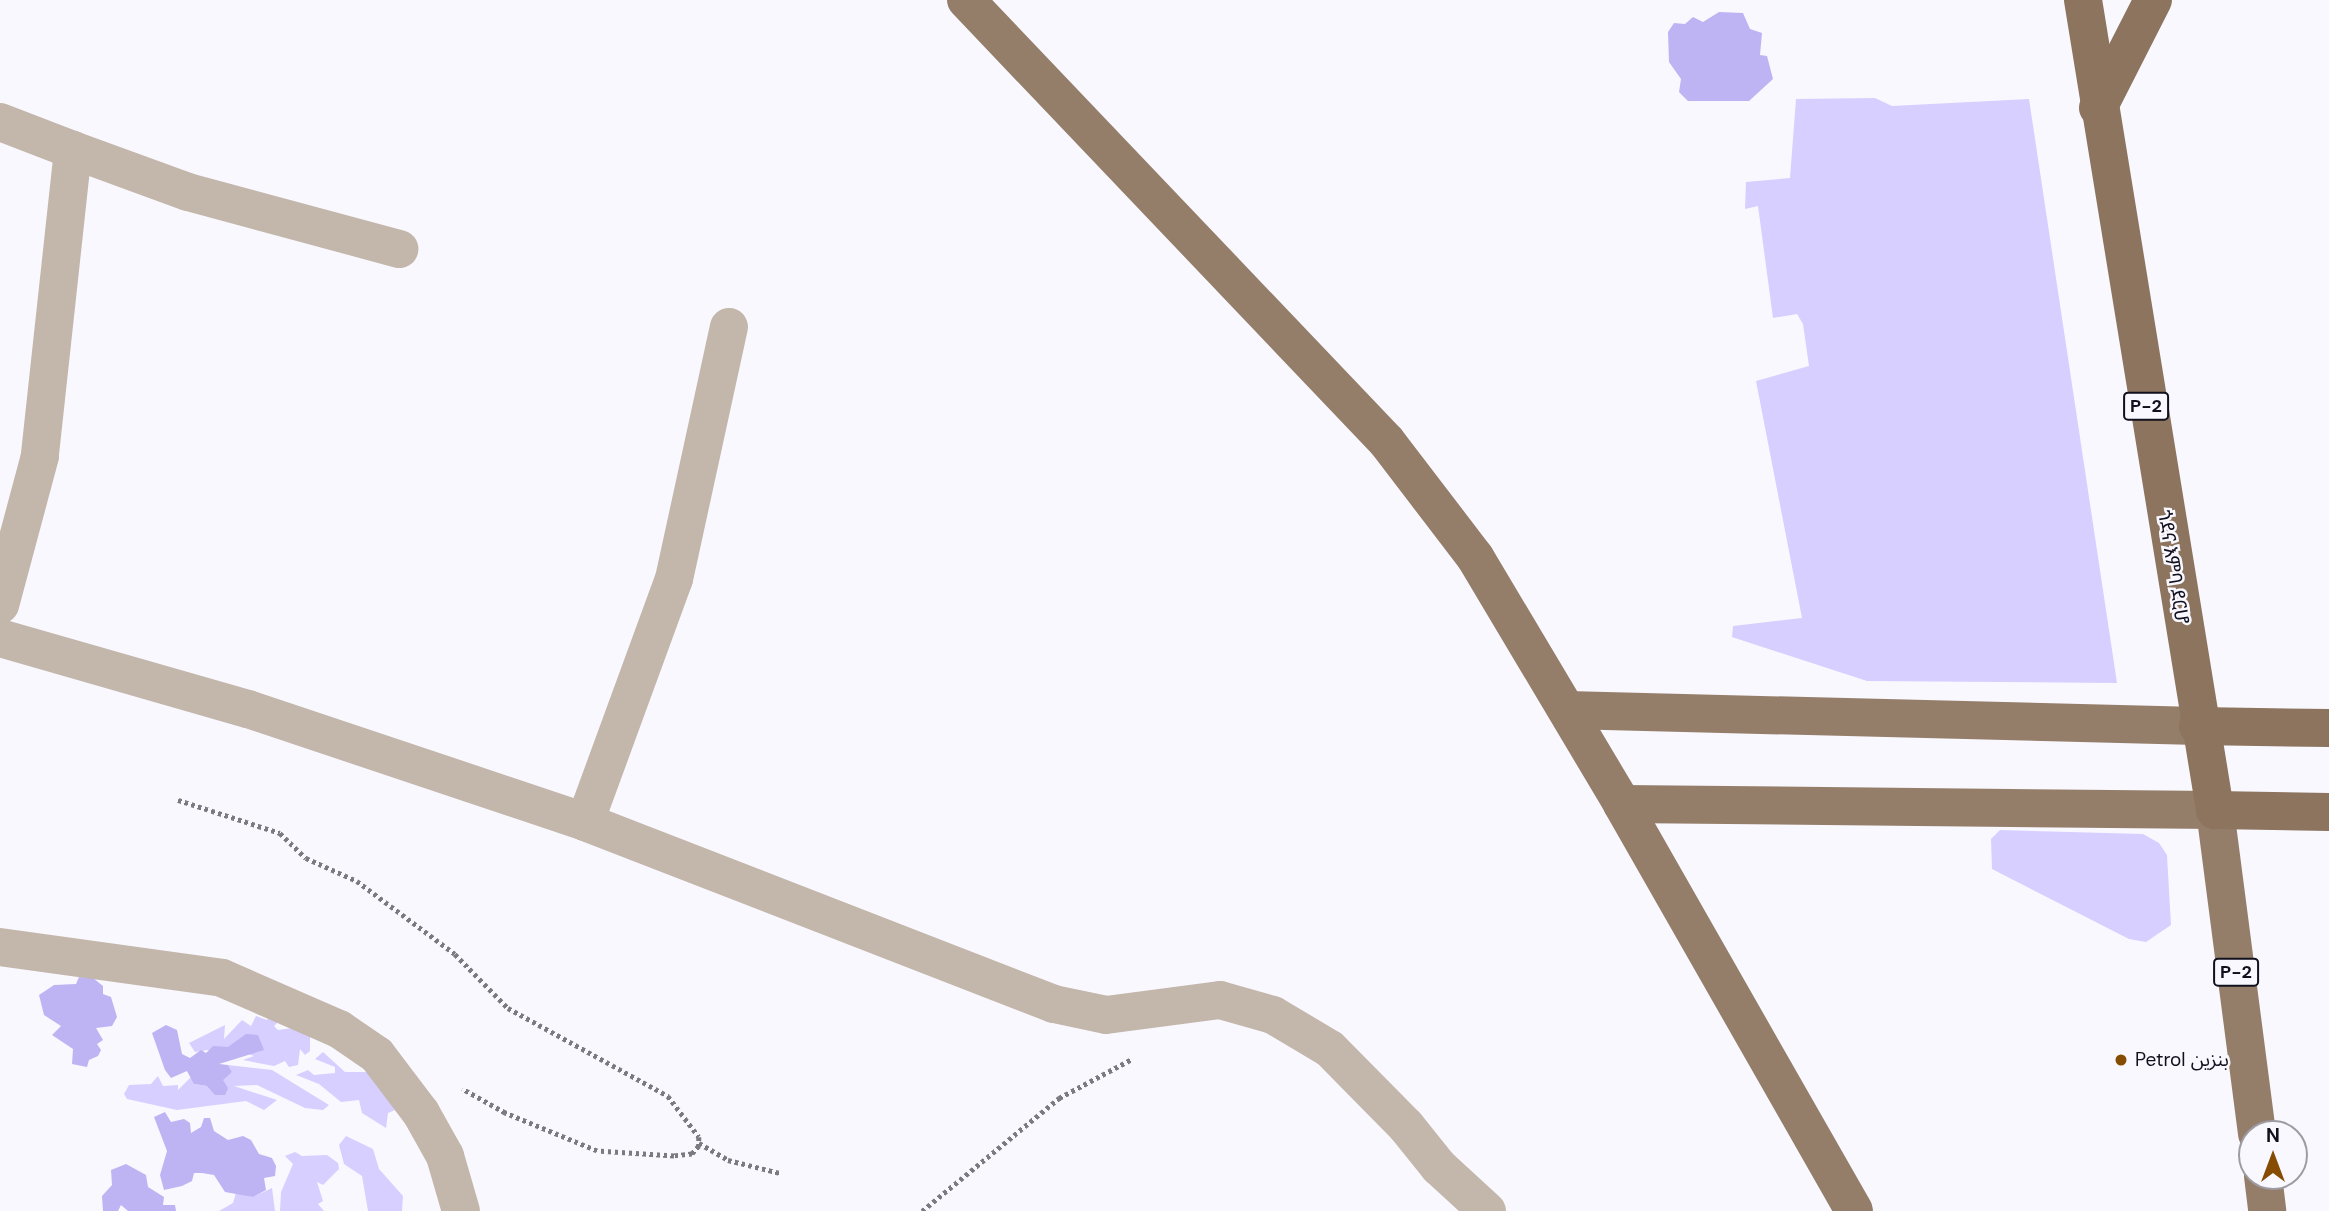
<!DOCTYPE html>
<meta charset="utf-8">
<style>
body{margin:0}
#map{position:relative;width:2329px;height:1211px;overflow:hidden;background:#f9f8ff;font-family:"DM Sans","Noto Sans Arabic","Noto Sans Ethiopic",sans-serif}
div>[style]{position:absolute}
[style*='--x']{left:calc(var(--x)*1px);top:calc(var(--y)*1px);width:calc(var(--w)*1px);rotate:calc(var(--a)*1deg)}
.green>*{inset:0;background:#d6cfff}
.forest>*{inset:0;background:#beb3f3}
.path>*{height:4.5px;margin-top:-2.25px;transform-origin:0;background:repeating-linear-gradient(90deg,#7b7a83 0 3.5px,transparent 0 7px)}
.minor>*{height:38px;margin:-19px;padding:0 19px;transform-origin:19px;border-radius:19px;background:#c3b6ab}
.primary>*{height:38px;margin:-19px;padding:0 19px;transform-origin:19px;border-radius:19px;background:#947e6a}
.trunk>*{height:38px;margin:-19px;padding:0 19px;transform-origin:19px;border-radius:19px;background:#8c745e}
.dots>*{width:19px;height:19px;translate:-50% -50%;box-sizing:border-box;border:4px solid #f9f8ff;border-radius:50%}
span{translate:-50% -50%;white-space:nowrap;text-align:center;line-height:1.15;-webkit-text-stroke:5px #f9f8ff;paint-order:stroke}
.shield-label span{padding:2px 5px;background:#f9f8ff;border:2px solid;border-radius:5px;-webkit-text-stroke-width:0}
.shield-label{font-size:18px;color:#12101c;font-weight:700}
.street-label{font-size:19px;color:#12101c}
.poi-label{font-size:19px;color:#12101c}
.left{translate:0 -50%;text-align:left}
.north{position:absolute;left:2238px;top:1120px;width:70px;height:70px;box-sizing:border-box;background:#f9f8ff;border:2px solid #9d9ba4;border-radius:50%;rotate:0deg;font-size:19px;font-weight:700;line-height:28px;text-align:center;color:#12101c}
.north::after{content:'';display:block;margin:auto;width:24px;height:32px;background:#864c01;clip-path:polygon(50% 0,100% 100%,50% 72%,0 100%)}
</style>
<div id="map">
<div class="green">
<div style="clip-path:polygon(1875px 98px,1892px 106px,2029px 99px,2117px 683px,1867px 681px,1732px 637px,1733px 626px,1802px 618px,1756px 381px,1809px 366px,1803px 324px,1797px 314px,1773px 318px,1758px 206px,1745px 209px,1746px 182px,1790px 178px,1796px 99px)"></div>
<div style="clip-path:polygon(2000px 830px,2143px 834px,2159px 843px,2167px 855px,2171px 925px,2146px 942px,2129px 939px,1992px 869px,1991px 839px)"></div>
<div style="clip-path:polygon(271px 1015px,280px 1020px,274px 1026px,278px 1030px,293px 1028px,310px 1033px,310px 1051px,305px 1055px,300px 1049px,298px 1065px,289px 1067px,285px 1061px,274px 1066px,243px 1060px,254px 1056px,228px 1047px,195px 1052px,189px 1043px,225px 1025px,224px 1039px,242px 1020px,251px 1026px,256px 1016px,267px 1020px)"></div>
<div style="clip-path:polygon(323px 1052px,345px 1072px,370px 1072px,395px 1110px,388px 1113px,386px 1128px,362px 1113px,359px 1100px,341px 1102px,319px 1084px,296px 1075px,308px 1070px,314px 1075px,335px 1073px,335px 1067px,315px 1059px)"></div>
<div style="clip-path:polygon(228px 1065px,272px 1070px,329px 1105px,323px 1110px,305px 1108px,257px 1085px,234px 1086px,277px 1100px,264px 1110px,246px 1101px,177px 1110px,127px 1099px,124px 1094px,129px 1085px,151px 1084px,158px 1076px,163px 1086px,178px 1085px,178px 1090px,192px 1076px,194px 1084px,207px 1086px,232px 1072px)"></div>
<div style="clip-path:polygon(346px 1136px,373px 1149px,379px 1169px,403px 1196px,402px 1211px,368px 1211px,362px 1176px,344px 1164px,339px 1145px)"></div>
<div style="clip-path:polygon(295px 1152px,302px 1156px,327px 1155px,338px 1163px,339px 1169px,323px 1185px,317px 1182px,323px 1201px,318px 1204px,324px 1211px,280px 1211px,281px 1192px,293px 1164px,285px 1156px)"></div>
<div style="clip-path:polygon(272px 1188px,275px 1211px,219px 1211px,233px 1203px,236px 1193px,253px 1197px)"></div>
</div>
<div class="forest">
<div style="clip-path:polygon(1719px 12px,1743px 13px,1750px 29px,1762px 33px,1760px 55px,1767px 56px,1773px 79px,1749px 101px,1688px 101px,1679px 92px,1681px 79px,1669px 62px,1668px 32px,1674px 23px,1685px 24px,1693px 17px,1703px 22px)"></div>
<div style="clip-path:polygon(79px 977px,93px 978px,103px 986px,103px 994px,111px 997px,117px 1017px,112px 1026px,96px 1028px,103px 1040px,97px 1044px,101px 1050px,98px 1056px,89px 1060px,87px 1067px,72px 1064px,73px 1049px,52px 1035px,61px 1026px,44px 1015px,39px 995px,54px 985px,76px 984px)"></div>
<div style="clip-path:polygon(166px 1025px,177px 1030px,182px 1054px,190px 1058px,201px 1050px,206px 1053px,213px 1046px,228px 1047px,246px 1034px,258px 1035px,264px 1050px,219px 1064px,228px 1065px,232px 1072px,223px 1080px,228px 1088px,225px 1095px,215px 1095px,207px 1086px,194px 1084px,187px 1071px,171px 1078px,165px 1070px,152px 1033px)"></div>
<div style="clip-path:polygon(165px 1112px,171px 1122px,184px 1119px,190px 1123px,191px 1133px,201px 1127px,204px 1118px,210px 1118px,214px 1131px,228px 1140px,243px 1136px,251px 1140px,259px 1154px,272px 1158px,276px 1166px,275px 1176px,264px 1178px,266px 1190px,253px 1197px,225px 1192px,214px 1175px,202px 1173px,194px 1173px,192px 1181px,182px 1186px,164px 1190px,160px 1175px,167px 1151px,154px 1117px)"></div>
<div style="clip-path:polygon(126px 1164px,146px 1175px,148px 1187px,164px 1197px,163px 1205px,175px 1205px,176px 1211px,128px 1211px,121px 1205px,118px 1211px,103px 1211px,102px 1196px,112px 1185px,111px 1170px)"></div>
</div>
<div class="path">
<div style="--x:178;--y:800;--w:107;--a:17.9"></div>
<div style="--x:280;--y:833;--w:36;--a:44"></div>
<div style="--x:306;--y:858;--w:56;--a:24.3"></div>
<div style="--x:357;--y:881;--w:122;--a:36.7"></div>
<div style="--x:455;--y:954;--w:76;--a:45.5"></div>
<div style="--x:508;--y:1008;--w:183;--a:28.8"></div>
<div style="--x:668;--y:1096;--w:51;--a:52.9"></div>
<div style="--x:699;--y:1137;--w:9;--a:90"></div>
<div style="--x:699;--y:1146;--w:11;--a:131"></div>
<div style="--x:692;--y:1154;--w:18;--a:174"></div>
<div style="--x:674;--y:1156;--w:77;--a:-176.3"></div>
<div style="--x:597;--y:1151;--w:100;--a:-157.6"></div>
<div style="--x:505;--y:1113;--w:49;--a:-150.8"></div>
<div style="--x:699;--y:1143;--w:34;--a:30"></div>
<div style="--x:728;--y:1160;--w:54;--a:14"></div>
<div style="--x:922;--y:1211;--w:178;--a:-39.5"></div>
<div style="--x:1059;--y:1098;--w:81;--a:-28.2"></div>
</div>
<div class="minor">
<div style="--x:0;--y:122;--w:78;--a:21"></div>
<div style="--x:73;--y:150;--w:308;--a:96.2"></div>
<div style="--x:40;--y:456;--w:154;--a:105"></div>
<div style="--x:73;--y:150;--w:122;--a:20.1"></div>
<div style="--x:188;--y:192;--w:219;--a:15.1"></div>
<div style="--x:0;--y:638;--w:258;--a:16"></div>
<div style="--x:248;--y:709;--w:355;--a:18.5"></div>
<div style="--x:585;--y:822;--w:503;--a:21.21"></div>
<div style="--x:1054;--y:1004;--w:53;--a:11.9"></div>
<div style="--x:1106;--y:1015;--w:115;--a:-7.5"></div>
<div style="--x:1220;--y:1000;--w:55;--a:15.8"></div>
<div style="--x:1273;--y:1015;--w:66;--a:30.8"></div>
<div style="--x:1330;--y:1049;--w:108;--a:45.4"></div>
<div style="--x:1406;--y:1126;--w:53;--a:51.2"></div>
<div style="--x:1439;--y:1167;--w:65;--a:42.5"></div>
<div style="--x:585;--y:822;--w:259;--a:-69.9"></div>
<div style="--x:674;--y:579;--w:258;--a:-77.7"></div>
<div style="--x:0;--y:947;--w:224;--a:7.9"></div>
<div style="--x:222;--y:978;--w:128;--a:23.6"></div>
<div style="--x:339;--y:1029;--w:46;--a:34.4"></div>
<div style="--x:377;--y:1055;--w:73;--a:52.8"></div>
<div style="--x:421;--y:1113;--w:49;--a:60.8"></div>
<div style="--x:445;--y:1156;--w:57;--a:73.8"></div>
</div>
<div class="primary">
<div style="--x:966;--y:0;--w:610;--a:46.39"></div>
<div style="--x:1387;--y:442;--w:145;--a:52.6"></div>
<div style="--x:1475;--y:557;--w:287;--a:59.2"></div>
<div style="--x:1622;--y:804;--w:468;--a:60.3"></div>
<div style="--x:1567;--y:710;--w:631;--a:1.45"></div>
<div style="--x:1622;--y:804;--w:593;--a:0.58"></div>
<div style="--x:2215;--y:810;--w:327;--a:82.6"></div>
<div style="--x:2263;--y:1176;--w:35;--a:83"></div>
</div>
<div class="trunk">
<div style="--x:2083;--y:0;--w:821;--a:80.74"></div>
<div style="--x:2215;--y:810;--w:114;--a:1"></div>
<div style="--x:2098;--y:108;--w:121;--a:-63"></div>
<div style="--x:2198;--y:726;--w:131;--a:0.9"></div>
</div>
<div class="dots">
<div style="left:2121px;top:1060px;background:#864c01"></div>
</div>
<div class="shield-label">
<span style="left:2146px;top:406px">P-2</span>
<span style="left:2236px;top:972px">P-2</span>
</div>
<div class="street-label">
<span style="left:2173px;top:567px;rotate:81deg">ጎደና እምባ ደርሆ</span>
</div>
<div class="poi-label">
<span class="left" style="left:2135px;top:1060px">Petrol بنزين</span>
</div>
<div class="north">N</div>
</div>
